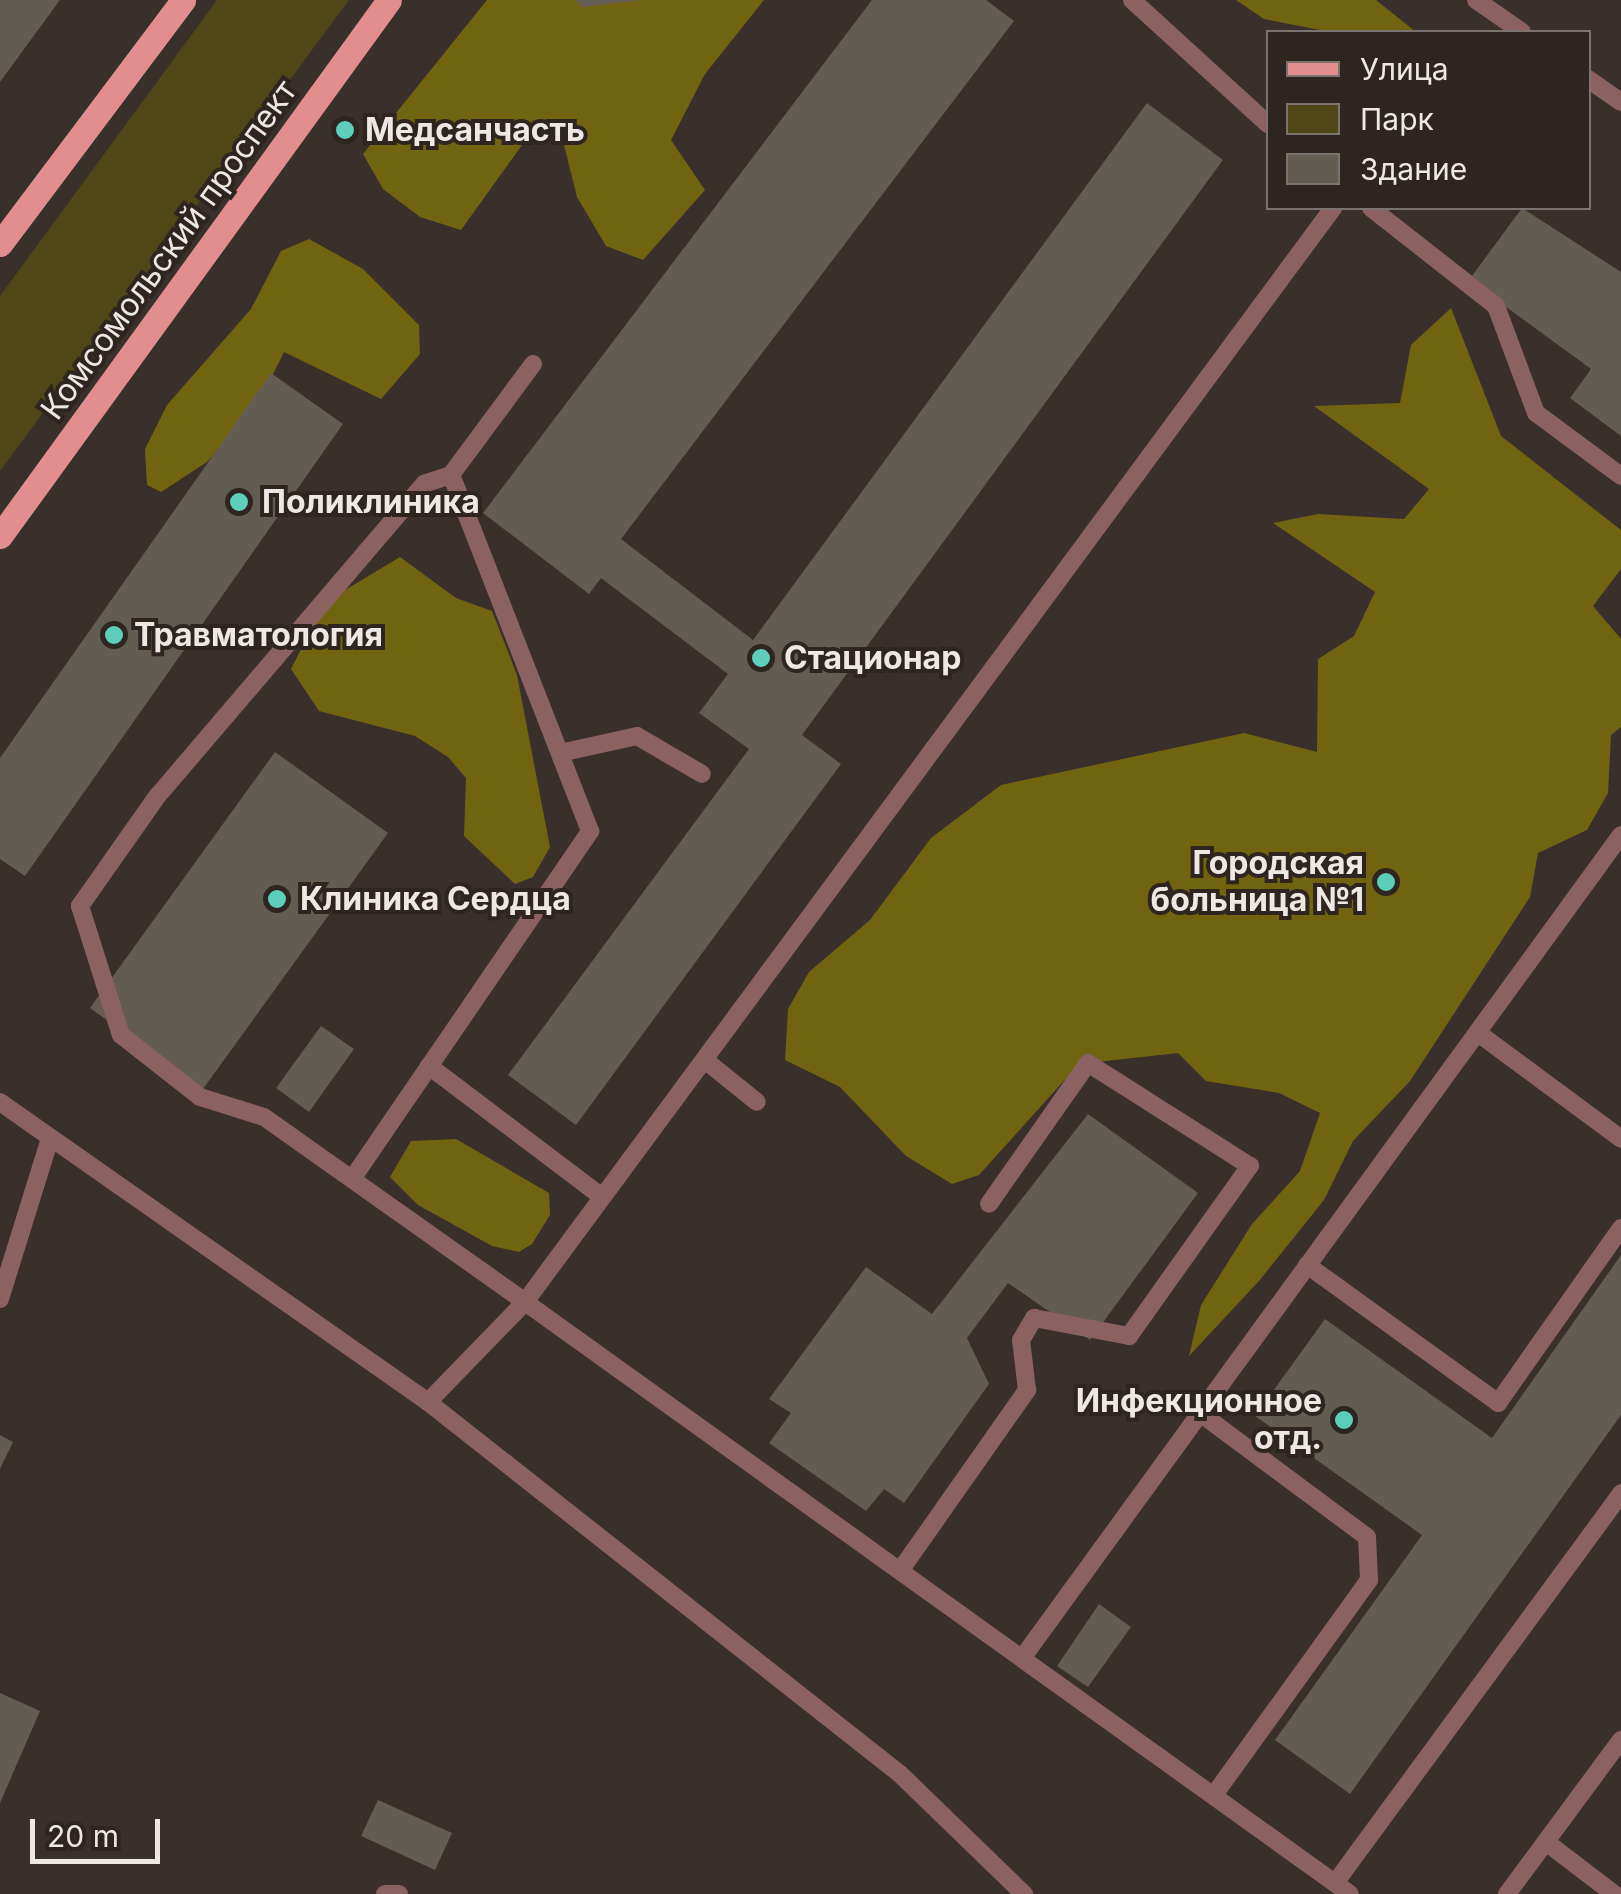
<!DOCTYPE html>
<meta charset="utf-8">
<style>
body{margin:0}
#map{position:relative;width:1621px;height:1894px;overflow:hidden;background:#392f2b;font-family:Inter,sans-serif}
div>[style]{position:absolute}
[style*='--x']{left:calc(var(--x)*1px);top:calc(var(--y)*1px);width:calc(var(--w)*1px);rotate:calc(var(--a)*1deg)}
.green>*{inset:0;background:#4f4716}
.forest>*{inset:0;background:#716411}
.building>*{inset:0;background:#635c53}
.lane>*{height:18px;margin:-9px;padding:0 9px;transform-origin:9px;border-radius:9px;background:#8b6161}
.primary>*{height:25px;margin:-12.5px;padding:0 12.5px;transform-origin:12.5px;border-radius:12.5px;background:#e38e8e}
.dots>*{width:28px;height:28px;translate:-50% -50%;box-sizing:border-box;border:5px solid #2e2521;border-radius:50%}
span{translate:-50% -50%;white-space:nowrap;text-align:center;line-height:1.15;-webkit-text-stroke:8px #2e2521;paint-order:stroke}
.poi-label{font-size:32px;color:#eee8e5;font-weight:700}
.left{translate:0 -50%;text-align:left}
.right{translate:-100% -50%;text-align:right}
.street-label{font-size:32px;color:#eee8e5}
.legend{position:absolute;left:1266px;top:30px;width:325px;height:180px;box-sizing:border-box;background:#2e2521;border:2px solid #7b736f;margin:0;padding:12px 18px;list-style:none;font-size:30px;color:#eee8e5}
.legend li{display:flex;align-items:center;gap:20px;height:50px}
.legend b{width:50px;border:2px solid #7b736f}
.scale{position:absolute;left:30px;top:1819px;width:130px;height:45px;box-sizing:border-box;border:5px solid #eee8e5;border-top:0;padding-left:12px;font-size:30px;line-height:35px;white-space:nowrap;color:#eee8e5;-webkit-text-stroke:8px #2e2521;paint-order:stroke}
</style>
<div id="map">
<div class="green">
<div style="clip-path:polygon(217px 0,349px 0,0 471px,0 296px)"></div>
</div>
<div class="forest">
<div style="clip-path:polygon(487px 0,764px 0,705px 74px,671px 140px,705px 190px,643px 260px,606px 246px,577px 197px,561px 133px,530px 134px,461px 230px,420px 217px,383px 189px,363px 154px)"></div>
<div style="clip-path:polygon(1236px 0,1376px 0,1416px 32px,1330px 32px,1264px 19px)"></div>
<div style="clip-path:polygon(309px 239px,363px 269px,419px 325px,420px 354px,381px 399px,284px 352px,259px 403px,207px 462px,161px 492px,147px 485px,145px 449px,167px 405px,251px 309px,281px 251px)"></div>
<div style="clip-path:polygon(1451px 308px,1501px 436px,1621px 530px,1621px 569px,1593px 606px,1621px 639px,1621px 727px,1611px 735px,1608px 793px,1587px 830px,1538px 853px,1530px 897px,1410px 1081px,1353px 1141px,1324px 1200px,1259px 1281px,1189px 1356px,1201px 1305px,1252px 1224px,1300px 1171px,1320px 1113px,1279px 1093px,1206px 1081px,1178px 1053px,1079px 1064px,979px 1175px,952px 1184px,906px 1156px,840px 1087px,785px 1060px,788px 1009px,809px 972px,870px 920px,931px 838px,1001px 785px,1244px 733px,1317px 752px,1318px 659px,1354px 636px,1375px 592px,1273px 523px,1318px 514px,1404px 519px,1429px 489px,1314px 406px,1400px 403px,1411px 345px)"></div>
<div style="clip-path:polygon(400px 557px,456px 598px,492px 611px,517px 675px,550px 847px,533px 877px,515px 884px,464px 836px,466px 778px,448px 757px,415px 736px,319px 711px,291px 669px,325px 602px)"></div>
<div style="clip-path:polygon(456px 1139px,549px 1193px,550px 1215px,532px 1244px,519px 1252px,492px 1246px,418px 1205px,390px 1177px,411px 1141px)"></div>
</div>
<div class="building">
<div style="clip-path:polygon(0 0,60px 0,0 82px)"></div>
<div style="clip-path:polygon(575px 0,641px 0,582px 7px)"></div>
<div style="clip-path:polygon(872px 0,986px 0,1014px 21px,621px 539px,753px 640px,1147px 103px,1223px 160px,802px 735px,841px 764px,576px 1125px,508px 1075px,749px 749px,699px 713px,728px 674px,601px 578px,589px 594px,483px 513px)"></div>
<div style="clip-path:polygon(1522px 208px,1621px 272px,1621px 436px,1570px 398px,1591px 369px,1469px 280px)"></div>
<div style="clip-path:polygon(271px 373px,343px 424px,25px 876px,0 859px,0 758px)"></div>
<div style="clip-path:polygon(275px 752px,388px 833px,203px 1089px,90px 1008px)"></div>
<div style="clip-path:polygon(321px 1026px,354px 1049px,309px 1112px,276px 1088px)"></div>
<div style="clip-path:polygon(1088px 1114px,1198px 1193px,1090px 1340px,1008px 1283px,967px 1338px,989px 1384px,904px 1503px,884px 1489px,866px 1511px,769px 1443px,791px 1413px,769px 1399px,866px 1267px,932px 1314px)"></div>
<div style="clip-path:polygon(1621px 1255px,1621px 1415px,1350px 1794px,1275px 1740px,1422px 1535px,1255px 1416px,1325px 1319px,1492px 1438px)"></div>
<div style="clip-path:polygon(0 1435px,13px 1442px,0 1469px)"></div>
<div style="clip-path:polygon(1099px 1604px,1131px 1627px,1088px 1687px,1057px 1666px)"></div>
<div style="clip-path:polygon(0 1693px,40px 1711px,0 1803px)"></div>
<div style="clip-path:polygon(378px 1800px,452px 1833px,435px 1870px,361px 1836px)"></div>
</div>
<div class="lane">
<div style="--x:1132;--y:0;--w:184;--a:42.4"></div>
<div style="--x:1476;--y:0;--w:56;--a:34.8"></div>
<div style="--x:1588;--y:79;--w:40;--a:34.9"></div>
<div style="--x:1371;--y:208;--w:159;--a:38.1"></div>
<div style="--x:1496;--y:306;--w:114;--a:69.5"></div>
<div style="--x:1536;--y:413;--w:106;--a:36.5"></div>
<div style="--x:533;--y:364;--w:138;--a:126.5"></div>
<div style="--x:451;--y:475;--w:28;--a:162"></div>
<div style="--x:424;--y:484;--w:409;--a:130.5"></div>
<div style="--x:158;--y:795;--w:136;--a:125.1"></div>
<div style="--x:80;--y:906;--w:135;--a:72.4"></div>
<div style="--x:121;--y:1035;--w:100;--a:38.1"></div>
<div style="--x:200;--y:1097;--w:67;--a:17.4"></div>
<div style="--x:264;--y:1117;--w:320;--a:35.3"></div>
<div style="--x:525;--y:1302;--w:1360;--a:-53.55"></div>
<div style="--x:560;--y:753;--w:79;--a:-12.4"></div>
<div style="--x:637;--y:736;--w:75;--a:30.3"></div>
<div style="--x:1478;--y:1033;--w:178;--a:36.5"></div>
<div style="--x:706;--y:1061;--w:65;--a:38.8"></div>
<div style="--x:429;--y:1066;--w:217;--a:37.1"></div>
<div style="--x:0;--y:1102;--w:523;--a:35.03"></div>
<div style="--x:428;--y:1402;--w:601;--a:38.24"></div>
<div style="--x:900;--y:1774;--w:173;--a:44.1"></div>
<div style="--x:352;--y:1179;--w:422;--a:-55.6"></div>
<div style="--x:590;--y:831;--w:382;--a:-111.3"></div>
<div style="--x:1307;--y:1265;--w:236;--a:35.8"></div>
<div style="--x:1498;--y:1403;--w:214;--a:-54.9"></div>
<div style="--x:0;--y:1299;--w:169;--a:-72.7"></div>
<div style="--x:428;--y:1402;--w:139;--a:-45.9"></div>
<div style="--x:525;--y:1302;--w:1015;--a:35.66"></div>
<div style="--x:1200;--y:1413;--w:715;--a:-53.93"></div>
<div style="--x:902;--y:1568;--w:218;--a:-54.9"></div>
<div style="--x:1027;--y:1390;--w:50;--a:-96.8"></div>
<div style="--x:1021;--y:1340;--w:26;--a:-59"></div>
<div style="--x:1034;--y:1318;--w:97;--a:10.7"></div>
<div style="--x:1129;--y:1336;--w:209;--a:-54.6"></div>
<div style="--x:1250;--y:1166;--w:192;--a:-147.6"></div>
<div style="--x:1088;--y:1063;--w:172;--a:125.1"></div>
<div style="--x:1023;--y:1657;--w:301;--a:-54"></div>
<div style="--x:1200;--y:1413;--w:208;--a:36.6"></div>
<div style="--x:1367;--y:1537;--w:43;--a:87.3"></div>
<div style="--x:1369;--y:1580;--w:265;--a:125.8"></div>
<div style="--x:1546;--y:1842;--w:86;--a:37.4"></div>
<div style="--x:1335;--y:1883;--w:484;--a:-53.7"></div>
<div style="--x:385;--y:1894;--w:14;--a:0"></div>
<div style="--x:1507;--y:1894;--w:192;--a:-53.5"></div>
</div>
<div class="primary">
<div style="--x:0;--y:244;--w:305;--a:-53.1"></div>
<div style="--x:0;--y:536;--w:662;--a:-54.03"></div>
</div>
<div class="dots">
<div style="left:345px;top:130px;background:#5dceb9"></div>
<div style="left:239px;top:502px;background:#5dceb9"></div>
<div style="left:114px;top:635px;background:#5dceb9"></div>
<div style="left:761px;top:658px;background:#5dceb9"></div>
<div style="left:1386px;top:882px;background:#5dceb9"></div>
<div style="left:277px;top:899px;background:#5dceb9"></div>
<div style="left:1344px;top:1420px;background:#5dceb9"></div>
</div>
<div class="poi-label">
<span class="left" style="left:365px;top:130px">Медсанчасть</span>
<span class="left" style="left:262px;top:502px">Поликлиника</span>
<span class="left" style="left:134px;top:635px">Травматология</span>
<span class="left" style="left:784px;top:658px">Стационар</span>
<span class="right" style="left:1364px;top:882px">Городская<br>больница №1</span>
<span class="left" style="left:300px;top:899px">Клиника Сердца</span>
<span class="right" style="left:1322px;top:1420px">Инфекционное<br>отд.</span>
</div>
<div class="street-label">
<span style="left:169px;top:250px;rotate:-54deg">Комсомольский проспект</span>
</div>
<ul class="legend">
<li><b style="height:12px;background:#e38e8e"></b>Улица</li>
<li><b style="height:28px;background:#4f4716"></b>Парк</li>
<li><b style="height:28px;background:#635c53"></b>Здание</li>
</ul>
<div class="scale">20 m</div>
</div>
